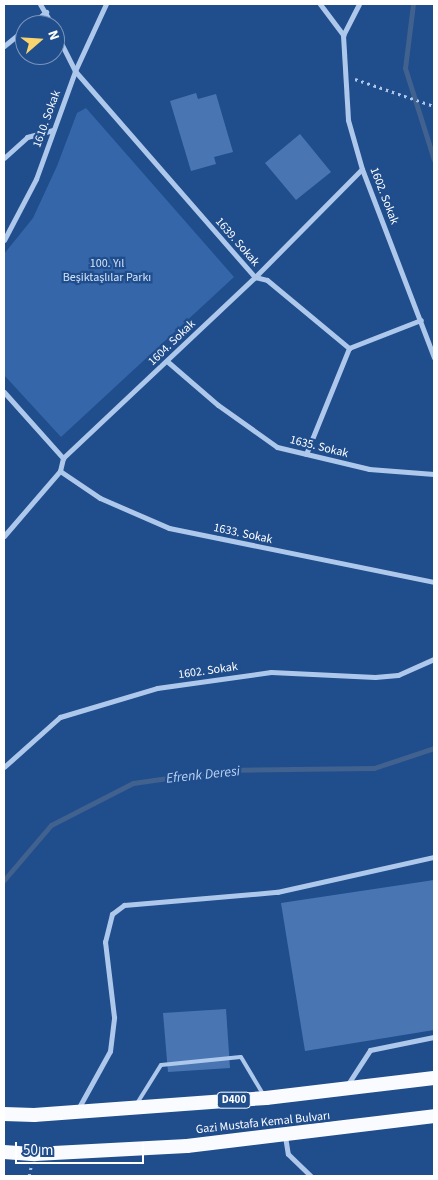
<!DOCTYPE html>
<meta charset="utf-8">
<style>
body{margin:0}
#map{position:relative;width:438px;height:1180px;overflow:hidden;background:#204d8c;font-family:"Source Sans 3",sans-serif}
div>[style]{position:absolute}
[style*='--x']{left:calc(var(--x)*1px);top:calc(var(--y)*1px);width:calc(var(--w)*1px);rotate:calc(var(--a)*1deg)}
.green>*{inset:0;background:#3466a9}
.stream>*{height:5px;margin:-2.5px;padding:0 2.5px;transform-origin:2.5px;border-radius:2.5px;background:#41618e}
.building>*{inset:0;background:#4976b3}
.path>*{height:3px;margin-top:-1.5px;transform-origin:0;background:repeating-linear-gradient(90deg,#aec8ec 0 2.5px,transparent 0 6.5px)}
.service>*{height:4px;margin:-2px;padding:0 2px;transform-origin:2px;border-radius:2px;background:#aec8ec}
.minor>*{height:5px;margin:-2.5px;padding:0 2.5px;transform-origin:2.5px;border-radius:2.5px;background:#aec8ec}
.trunk>*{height:14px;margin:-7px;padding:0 7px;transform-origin:7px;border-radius:7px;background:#f9fbfe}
span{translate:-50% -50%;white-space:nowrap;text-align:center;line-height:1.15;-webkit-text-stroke:4.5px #204d8c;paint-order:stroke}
.shield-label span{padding:1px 4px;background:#204d8c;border:1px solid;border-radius:4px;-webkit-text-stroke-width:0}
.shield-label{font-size:11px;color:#fff;font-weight:700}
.street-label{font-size:12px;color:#fff}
.park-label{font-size:12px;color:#d3e3f9}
.water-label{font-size:14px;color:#bad2f3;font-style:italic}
.frame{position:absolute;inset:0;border:5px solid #fff;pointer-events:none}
.north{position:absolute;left:15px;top:15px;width:50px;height:50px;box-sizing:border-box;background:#204d8c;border:1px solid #7994ba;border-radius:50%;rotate:71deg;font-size:14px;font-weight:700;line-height:20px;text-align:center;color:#fff}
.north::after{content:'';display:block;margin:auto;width:18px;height:22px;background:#f9d46e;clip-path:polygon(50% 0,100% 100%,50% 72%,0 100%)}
.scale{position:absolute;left:15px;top:1142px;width:129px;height:22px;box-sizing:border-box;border:2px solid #fff;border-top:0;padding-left:6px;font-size:15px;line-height:18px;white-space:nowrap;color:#fff;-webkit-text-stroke:4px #204d8c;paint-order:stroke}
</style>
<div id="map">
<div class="green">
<div style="clip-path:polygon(86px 108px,234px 277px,61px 437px,4px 375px,4px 254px,33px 218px,57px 166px,77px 113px)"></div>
</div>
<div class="stream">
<div style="--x:413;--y:4;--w:64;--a:97.1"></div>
<div style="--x:405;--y:68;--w:96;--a:72.5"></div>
<div style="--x:4;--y:880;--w:72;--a:-49.5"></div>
<div style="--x:51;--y:825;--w:92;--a:-27.1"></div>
<div style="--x:133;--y:783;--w:92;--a:-8.1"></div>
<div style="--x:224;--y:770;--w:150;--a:-0.8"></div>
<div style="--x:374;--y:768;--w:63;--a:-18.4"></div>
</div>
<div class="building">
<div style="clip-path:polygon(196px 93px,198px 99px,216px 94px,233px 152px,214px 157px,216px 164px,191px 171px,170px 101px)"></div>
<div style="clip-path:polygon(300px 134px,331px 172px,296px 200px,265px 163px)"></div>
<div style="clip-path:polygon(434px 880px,434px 1030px,305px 1051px,281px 903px)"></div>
<div style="clip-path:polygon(226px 1009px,230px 1068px,168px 1072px,163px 1013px)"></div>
</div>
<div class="path">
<div style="--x:355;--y:79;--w:83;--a:18.9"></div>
<div style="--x:29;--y:1176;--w:9;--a:-77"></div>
</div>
<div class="service">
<div style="--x:136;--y:1105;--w:47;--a:-58"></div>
<div style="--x:161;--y:1065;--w:80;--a:-5.7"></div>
<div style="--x:241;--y:1057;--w:43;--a:59.3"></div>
</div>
<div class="minor">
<div style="--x:40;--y:4;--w:24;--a:60"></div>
<div style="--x:320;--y:4;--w:39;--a:53"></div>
<div style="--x:359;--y:4;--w:35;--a:117"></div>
<div style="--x:343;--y:35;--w:85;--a:86.6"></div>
<div style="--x:348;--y:120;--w:51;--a:74.1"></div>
<div style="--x:362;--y:169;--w:202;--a:69.1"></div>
<div style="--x:30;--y:25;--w:21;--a:-39"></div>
<div style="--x:55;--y:31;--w:45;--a:63.4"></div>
<div style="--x:75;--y:71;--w:274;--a:48.9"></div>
<div style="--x:255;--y:277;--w:12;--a:14"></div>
<div style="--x:267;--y:280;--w:107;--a:39.7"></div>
<div style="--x:349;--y:348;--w:77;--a:-21.3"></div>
<div style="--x:4;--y:46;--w:27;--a:-39"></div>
<div style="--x:4;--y:158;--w:31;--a:-42"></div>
<div style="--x:27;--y:137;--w:27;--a:-15"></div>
<div style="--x:4;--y:240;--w:69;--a:-62.3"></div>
<div style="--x:36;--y:179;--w:115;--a:-70.1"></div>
<div style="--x:75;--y:71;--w:74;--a:-65.2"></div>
<div style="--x:168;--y:362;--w:66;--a:40.7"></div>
<div style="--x:218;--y:405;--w:72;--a:35.4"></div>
<div style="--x:277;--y:447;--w:95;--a:13.4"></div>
<div style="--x:369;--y:469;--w:65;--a:4.4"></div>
<div style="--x:4;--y:392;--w:89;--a:48.2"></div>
<div style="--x:306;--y:454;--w:114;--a:-67.9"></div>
<div style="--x:60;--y:471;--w:48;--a:34"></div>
<div style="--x:100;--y:498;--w:75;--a:23.5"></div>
<div style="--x:169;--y:528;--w:270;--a:11.5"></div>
<div style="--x:4;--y:536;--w:86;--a:-49.3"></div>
<div style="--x:60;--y:471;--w:13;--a:-77"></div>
<div style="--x:63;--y:458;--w:264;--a:-43.3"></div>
<div style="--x:255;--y:277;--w:152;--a:-45.3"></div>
<div style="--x:4;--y:767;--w:75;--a:-41.8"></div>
<div style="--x:60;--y:717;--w:101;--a:-16.6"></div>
<div style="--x:157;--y:688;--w:115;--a:-8"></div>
<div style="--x:271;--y:672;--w:104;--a:2.8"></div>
<div style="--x:375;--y:677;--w:23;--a:-5"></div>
<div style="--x:398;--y:675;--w:39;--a:-24"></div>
<div style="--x:346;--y:1087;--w:44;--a:-57"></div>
<div style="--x:370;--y:1050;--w:65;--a:-11.5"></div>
<div style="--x:78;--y:1109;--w:66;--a:-61.1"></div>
<div style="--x:110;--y:1051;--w:34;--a:-83"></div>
<div style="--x:114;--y:1017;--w:76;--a:-96.8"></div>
<div style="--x:105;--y:942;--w:29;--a:-76"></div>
<div style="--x:112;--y:914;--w:15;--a:-37"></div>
<div style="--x:124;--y:905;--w:154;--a:-4.9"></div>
<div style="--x:277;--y:892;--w:161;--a:-12.6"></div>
<div style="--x:285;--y:1136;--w:18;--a:81"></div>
<div style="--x:288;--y:1154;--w:32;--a:44"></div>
</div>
<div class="trunk">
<div style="--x:4;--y:1114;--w:30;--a:2"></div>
<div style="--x:34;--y:1115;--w:233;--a:-4.2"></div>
<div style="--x:266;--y:1098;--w:169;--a:-6.8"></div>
<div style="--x:4;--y:1152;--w:31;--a:4"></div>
<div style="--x:35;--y:1154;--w:152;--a:-3"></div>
<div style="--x:187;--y:1146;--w:249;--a:-6.9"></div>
</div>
<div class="shield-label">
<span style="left:234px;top:1100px">D400</span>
</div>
<div class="street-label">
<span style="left:47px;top:119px;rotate:-70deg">1610. Sokak</span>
<span style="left:384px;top:196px;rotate:69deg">1602. Sokak</span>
<span style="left:237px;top:242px;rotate:49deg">1639. Sokak</span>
<span style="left:172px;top:343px;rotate:-44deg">1604. Sokak</span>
<span style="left:319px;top:447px;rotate:14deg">1635. Sokak</span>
<span style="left:243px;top:534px;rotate:12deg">1633. Sokak</span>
<span style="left:208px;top:671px;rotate:-8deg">1602. Sokak</span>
<span style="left:263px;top:1123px;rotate:-6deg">Gazi Mustafa Kemal Bulvarı</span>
</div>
<div class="park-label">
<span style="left:107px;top:271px">100. Yıl<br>Beşiktaşlılar Parkı</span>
</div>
<div class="water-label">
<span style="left:203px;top:775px;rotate:-6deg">Efrenk Deresi</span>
</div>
<div class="frame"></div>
<div class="north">N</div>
<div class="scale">50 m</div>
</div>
